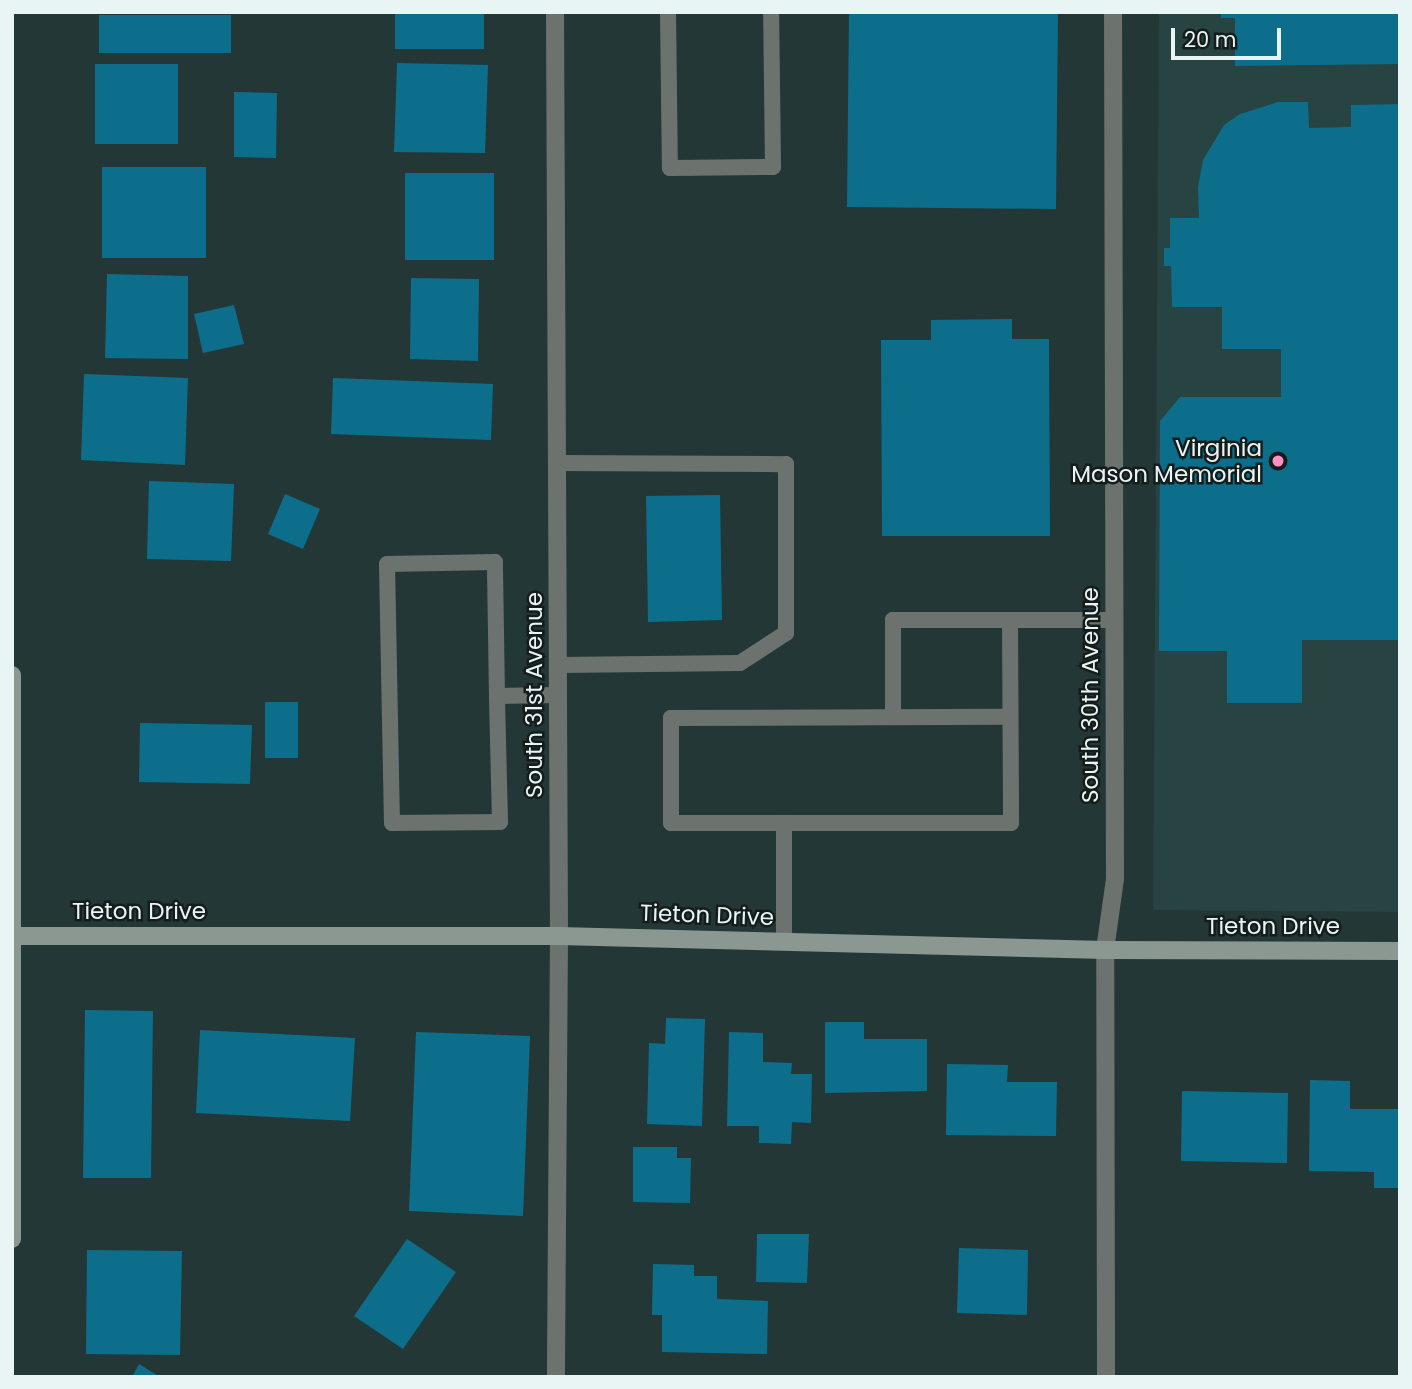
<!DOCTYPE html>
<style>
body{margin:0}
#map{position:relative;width:1412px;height:1389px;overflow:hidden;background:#243737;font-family:Poppins,sans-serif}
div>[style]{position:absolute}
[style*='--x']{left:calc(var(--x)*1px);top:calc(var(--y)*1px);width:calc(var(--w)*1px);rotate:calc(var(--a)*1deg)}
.built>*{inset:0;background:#274342}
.building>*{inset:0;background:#0d6e8b}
.lane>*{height:16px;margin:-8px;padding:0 8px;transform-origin:8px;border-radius:8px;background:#6c736f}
.street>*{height:18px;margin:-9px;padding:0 9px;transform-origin:9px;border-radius:9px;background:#6c736f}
.secondary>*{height:18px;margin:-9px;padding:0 9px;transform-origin:9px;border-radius:9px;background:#8b9791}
.dots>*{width:19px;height:19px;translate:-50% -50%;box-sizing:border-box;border:4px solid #141d1c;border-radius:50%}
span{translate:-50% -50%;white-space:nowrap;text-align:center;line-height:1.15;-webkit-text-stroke:5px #141d1c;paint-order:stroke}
.poi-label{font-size:23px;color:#e9f5f4}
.right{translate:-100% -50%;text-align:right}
.street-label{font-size:23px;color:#e9f5f4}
.frame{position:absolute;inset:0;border:14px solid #e9f5f4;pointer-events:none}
.scale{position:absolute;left:1171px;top:28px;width:110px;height:32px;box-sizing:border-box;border:4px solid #e9f5f4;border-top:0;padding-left:9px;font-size:21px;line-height:24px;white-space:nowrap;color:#e9f5f4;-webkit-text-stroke:5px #141d1c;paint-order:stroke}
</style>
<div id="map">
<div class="built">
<div style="clip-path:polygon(1159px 12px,1400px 12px,1400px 912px,1153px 910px)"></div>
</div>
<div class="building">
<div style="clip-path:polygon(395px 12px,484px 12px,484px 49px,395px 49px)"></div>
<div style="clip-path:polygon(849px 12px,1058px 12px,1056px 209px,847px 207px)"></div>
<div style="clip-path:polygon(1221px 12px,1400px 12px,1400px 64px,1235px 66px,1235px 18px,1221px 18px)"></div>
<div style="clip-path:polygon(99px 15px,231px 15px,231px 53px,99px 53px)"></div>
<div style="clip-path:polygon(397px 63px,488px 65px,485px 153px,394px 152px)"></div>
<div style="clip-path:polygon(95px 64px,178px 64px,178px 144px,95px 144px)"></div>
<div style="clip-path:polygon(234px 92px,277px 93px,276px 158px,234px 157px)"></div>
<div style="clip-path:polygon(1278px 102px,1308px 102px,1309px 128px,1351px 127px,1351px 105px,1400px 104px,1400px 640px,1302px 640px,1302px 703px,1227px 703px,1227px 651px,1159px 651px,1160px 421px,1180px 397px,1281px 397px,1281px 349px,1222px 349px,1222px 307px,1172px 307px,1171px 266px,1164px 266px,1164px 248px,1170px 248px,1170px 218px,1199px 218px,1198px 187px,1203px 160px,1224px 125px,1240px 114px)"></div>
<div style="clip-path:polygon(102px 167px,206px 167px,206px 258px,102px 258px)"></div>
<div style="clip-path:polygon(405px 173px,494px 173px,494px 260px,405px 260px)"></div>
<div style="clip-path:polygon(107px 274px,188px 276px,188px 359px,105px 358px)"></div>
<div style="clip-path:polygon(411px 278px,479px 279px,478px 361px,410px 359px)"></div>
<div style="clip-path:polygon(234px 305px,244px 344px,203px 353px,194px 314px)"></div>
<div style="clip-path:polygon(1012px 319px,1012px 339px,1049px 339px,1050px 536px,882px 536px,881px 340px,931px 340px,931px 320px)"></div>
<div style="clip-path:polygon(84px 374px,188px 378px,185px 465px,81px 460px)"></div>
<div style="clip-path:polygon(333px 378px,493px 384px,491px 440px,331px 434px)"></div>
<div style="clip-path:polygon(149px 481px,234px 484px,231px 561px,147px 559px)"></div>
<div style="clip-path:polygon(285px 494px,320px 509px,303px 549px,268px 534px)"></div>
<div style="clip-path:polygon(720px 495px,722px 620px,648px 622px,646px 496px)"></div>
<div style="clip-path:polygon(265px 702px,298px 702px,298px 758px,265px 758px)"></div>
<div style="clip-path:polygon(140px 723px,252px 725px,250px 784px,139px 782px)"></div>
<div style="clip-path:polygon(85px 1010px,153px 1011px,151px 1178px,83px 1178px)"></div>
<div style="clip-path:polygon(666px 1018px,705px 1019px,702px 1126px,647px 1124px,649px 1043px,665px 1044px)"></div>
<div style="clip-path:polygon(825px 1022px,864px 1022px,864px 1039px,927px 1039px,927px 1091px,825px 1093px)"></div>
<div style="clip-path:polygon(200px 1030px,355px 1038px,350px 1121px,196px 1113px)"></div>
<div style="clip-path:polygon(416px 1032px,530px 1036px,523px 1216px,409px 1211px)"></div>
<div style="clip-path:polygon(729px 1032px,763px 1033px,763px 1062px,792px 1063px,791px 1074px,812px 1074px,811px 1123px,792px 1122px,791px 1144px,759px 1143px,759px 1126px,727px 1126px)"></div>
<div style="clip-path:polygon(947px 1064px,1008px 1065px,1007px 1082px,1057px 1082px,1056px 1136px,946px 1135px)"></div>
<div style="clip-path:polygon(1310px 1080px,1350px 1081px,1350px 1109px,1400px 1109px,1400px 1188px,1374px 1188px,1374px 1172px,1309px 1171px)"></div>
<div style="clip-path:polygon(1182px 1091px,1288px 1093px,1287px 1163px,1181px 1161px)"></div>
<div style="clip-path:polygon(633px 1147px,677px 1147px,677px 1158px,691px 1158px,690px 1203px,633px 1202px)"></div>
<div style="clip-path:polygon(757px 1234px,809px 1234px,807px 1283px,756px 1282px)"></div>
<div style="clip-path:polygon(407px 1239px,456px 1272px,403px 1349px,354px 1316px)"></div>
<div style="clip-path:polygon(959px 1248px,1028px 1250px,1027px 1315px,957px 1313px)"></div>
<div style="clip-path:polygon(87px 1250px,182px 1251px,180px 1355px,86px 1354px)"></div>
<div style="clip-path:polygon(653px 1264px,694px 1265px,694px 1276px,717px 1276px,717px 1299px,768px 1301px,767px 1354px,662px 1352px,662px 1315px,652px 1315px)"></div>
<div style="clip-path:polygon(139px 1364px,160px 1377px,132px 1377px)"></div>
</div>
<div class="lane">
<div style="--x:668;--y:12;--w:156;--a:89.3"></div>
<div style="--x:670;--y:168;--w:103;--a:-0.6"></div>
<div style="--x:773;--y:167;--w:155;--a:-90.7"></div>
<div style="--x:557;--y:463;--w:229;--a:0.3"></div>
<div style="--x:786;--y:464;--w:169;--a:90"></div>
<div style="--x:786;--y:633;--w:55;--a:146.9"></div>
<div style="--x:740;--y:663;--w:182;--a:179.4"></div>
<div style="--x:1010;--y:620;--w:203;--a:89.7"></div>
<div style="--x:1011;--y:823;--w:340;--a:180"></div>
<div style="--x:671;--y:823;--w:105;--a:-90"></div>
<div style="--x:671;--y:718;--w:339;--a:-0.2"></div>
<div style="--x:497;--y:696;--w:134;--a:-90.9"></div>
<div style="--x:495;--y:562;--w:108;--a:178.9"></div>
<div style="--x:387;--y:564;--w:259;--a:88.9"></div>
<div style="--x:392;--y:823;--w:108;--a:-0.5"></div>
<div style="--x:500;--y:822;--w:126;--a:-91.4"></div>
<div style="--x:497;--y:696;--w:61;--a:-0.9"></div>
<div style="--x:893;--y:717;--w:97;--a:-90"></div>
<div style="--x:893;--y:620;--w:221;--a:0"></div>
<div style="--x:784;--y:823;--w:119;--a:90"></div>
</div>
<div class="street">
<div style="--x:555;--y:12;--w:924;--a:89.75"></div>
<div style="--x:559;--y:936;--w:441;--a:90.4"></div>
<div style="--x:1106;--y:1377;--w:427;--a:-90.1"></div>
<div style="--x:1105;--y:950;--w:72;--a:-82"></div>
<div style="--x:1115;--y:879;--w:867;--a:-90.13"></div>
</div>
<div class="secondary">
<div style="--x:12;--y:675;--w:564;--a:90"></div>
<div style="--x:12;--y:936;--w:547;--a:0"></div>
<div style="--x:559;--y:936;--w:546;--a:1.47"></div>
<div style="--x:1105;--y:950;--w:295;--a:0.2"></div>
</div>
<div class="dots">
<div style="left:1278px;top:461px;background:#fc8fc3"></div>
</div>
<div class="poi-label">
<span class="right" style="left:1262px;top:461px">Virginia<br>Mason Memorial</span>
</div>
<div class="street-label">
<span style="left:534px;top:695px;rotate:-90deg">South 31st Avenue</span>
<span style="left:1090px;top:695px;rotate:-90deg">South 30th Avenue</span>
<span style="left:139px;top:911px">Tieton Drive</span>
<span style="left:707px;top:915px;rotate:2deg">Tieton Drive</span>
<span style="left:1273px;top:926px">Tieton Drive</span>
</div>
<div class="frame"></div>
<div class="scale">20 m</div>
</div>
